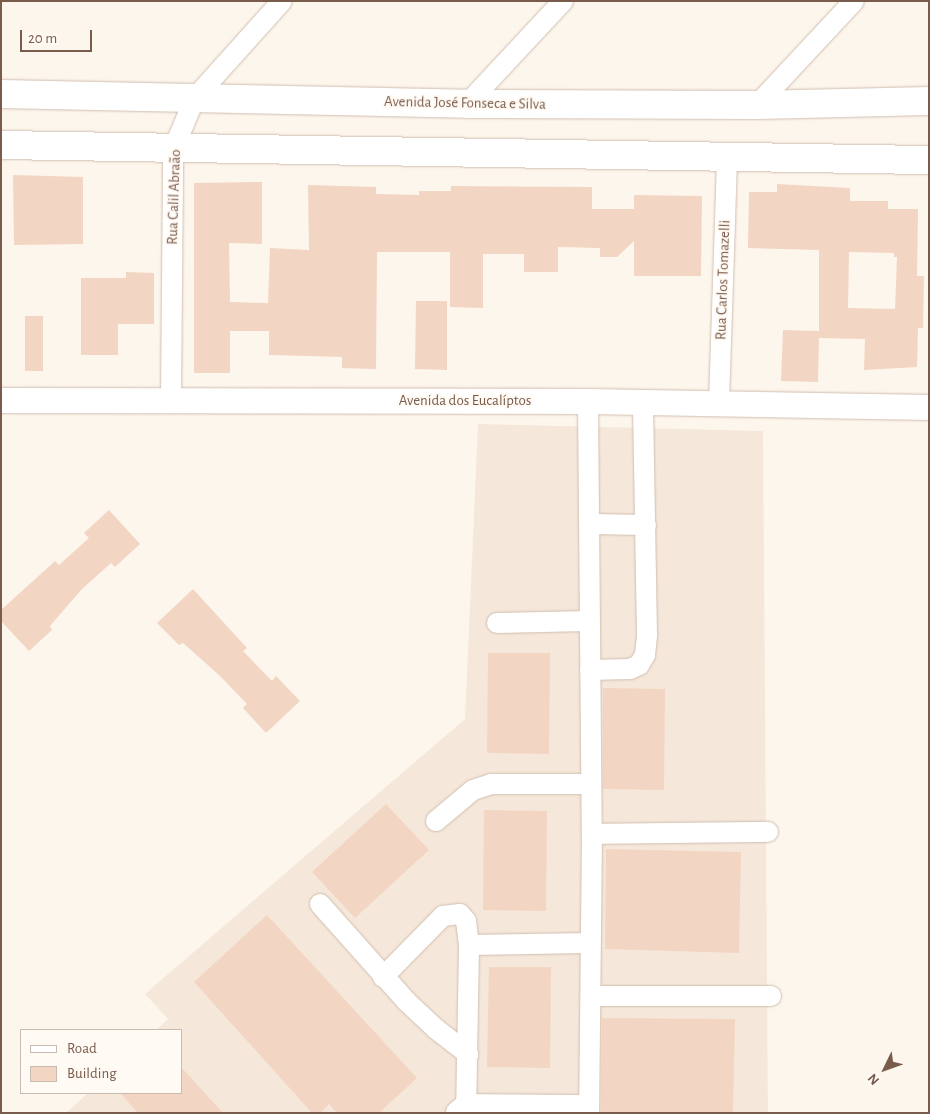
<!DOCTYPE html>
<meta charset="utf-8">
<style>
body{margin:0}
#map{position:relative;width:930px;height:1114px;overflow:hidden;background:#fdf6ec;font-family:"Alegreya Sans",sans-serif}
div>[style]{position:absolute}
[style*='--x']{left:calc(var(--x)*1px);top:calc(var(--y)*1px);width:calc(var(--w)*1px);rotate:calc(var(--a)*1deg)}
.residential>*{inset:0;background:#f5e8da}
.building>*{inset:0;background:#f3d5c3}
.roads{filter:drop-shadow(0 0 1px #d1beb0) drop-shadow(0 0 1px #d1beb0)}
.minor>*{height:20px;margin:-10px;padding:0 10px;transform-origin:10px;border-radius:10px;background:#fff}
.tertiary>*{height:25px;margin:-12.5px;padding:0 12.5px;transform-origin:12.5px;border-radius:12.5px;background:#fff}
.secondary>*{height:28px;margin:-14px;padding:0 14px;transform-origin:14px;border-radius:14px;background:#fff}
span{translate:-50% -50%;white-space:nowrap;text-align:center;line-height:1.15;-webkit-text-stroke:4px #fffaf3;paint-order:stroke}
.street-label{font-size:15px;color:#7a5c4d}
.frame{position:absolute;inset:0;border:2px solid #7a5c4d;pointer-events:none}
.legend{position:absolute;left:20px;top:1029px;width:162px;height:65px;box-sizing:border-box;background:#fffaf3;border:1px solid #cabbb1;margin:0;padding:6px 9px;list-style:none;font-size:15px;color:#7a5c4d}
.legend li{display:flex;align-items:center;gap:10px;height:25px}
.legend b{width:25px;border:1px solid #cabbb1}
.north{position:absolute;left:860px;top:1044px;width:50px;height:50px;-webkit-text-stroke:4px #fffaf3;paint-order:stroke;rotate:228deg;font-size:14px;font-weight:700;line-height:20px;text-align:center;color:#7a5c4d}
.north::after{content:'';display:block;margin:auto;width:18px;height:22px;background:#7a5c4d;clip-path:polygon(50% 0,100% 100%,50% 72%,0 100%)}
.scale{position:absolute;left:20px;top:30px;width:72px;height:22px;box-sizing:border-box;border:2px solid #7a5c4d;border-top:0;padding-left:6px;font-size:15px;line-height:18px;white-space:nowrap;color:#7a5c4d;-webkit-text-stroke:4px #fffaf3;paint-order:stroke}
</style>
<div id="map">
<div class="residential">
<div style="clip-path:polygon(478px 424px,763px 431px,768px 1113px,66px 1113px,88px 1093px,181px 1093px,181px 1030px,156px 1030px,168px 1019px,145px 994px,465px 719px)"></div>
</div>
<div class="building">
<div style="clip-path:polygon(13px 175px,83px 177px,83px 244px,14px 245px)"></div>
<div style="clip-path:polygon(262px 182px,262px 244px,229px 243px,230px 302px,268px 303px,270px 248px,309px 250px,308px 185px,376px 187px,376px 194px,419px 195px,419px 191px,451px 191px,451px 186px,592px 187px,592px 209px,634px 209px,634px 195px,702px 196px,701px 276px,634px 276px,634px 241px,617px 257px,600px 257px,600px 248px,558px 247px,558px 272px,524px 272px,524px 254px,483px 254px,483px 308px,450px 307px,450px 252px,377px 252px,376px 369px,342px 368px,342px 357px,269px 355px,269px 331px,230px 331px,230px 373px,194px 373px,194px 183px)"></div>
<div style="clip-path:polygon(evenodd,777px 184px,850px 188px,850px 201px,888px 201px,888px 209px,918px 209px,917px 276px,924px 276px,923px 328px,918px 328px,917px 367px,864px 370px,865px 339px,819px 338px,818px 382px,781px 381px,783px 330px,819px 331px,819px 250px,748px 248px,749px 192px,777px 192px,777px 184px,849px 252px,894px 253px,894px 257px,897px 257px,895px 309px,848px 308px,849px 252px)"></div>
<div style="clip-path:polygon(126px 272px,154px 273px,154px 324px,118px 324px,118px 355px,81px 355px,81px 278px,126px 278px)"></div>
<div style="clip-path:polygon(416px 301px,447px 301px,447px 370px,415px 369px)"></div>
<div style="clip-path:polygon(25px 316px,43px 316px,43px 371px,25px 371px)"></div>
<div style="clip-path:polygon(109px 510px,140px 544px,115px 567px,111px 563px,81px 590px,50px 626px,52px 630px,29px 651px,1px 621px,1px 610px,55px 561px,59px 565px,89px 538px,84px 533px)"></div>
<div style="clip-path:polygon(193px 589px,247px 648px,243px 651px,272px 681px,276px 676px,300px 701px,266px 733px,243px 708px,247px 704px,219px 675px,183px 643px,179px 645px,157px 623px)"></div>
<div style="clip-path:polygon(488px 653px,550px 653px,549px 754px,487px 753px)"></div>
<div style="clip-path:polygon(603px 688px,665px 689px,664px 790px,603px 789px)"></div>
<div style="clip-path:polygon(386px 804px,429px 850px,355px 918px,312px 872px)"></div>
<div style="clip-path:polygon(484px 810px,547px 811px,546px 911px,483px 910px)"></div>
<div style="clip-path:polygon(606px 849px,741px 852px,739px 953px,605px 949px)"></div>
<div style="clip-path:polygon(267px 915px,417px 1078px,379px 1113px,337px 1113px,329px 1104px,320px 1113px,312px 1113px,194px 982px)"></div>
<div style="clip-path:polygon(489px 967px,551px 967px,550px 1068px,487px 1067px)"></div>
<div style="clip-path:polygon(602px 1018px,735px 1019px,733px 1113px,601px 1113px)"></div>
<div style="clip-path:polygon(181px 1067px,223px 1113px,138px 1113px,120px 1093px,181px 1093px)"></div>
</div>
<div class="roads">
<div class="minor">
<div style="--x:467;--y:104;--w:141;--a:-47"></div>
<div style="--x:757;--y:105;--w:142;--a:-47"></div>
<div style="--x:171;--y:400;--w:250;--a:-89.5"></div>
<div style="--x:173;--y:150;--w:56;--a:-67.1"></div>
<div style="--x:195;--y:98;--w:130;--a:-48.1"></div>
<div style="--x:588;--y:401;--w:433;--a:89.5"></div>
<div style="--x:592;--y:834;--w:279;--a:90.6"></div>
<div style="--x:719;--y:402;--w:245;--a:-88.1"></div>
<div style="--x:592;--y:524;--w:54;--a:1.1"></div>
<div style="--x:497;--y:623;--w:91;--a:-1.3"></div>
<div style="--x:590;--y:670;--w:40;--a:-1.4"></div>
<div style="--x:630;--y:669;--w:10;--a:-24"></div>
<div style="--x:639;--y:665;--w:12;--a:-59"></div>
<div style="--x:645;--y:655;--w:20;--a:-84"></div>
<div style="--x:647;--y:635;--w:232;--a:-91"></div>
<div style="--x:436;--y:821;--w:48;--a:-40"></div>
<div style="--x:473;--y:790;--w:19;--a:-18"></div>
<div style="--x:491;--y:784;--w:98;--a:0"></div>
<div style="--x:592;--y:834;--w:176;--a:-0.7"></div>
<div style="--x:320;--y:904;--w:130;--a:48.4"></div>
<div style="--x:406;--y:1001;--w:41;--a:43"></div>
<div style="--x:436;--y:1029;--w:41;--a:38"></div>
<div style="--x:469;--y:945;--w:120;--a:-1"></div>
<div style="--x:383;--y:977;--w:86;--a:-45.5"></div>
<div style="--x:443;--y:916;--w:17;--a:-7"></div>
<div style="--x:460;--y:914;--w:9;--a:49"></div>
<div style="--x:466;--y:921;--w:24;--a:83"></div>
<div style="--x:469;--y:945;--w:168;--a:91"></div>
<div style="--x:592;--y:996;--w:179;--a:0"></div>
<div style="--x:456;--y:1112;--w:13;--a:-39"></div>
<div style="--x:466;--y:1104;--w:123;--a:0.5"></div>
</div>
<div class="tertiary">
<div style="--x:1;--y:400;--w:587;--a:0.1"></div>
<div style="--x:588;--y:401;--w:341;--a:1"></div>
</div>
<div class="secondary">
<div style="--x:1;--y:94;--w:466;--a:1.2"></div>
<div style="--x:467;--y:104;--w:290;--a:0.2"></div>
<div style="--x:757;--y:105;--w:172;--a:-1.3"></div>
<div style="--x:1;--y:145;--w:928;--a:0.93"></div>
</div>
</div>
<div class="street-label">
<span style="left:465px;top:103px;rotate:1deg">Avenida José Fonseca e Silva</span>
<span style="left:174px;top:197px;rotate:-88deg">Rua Calil Abraão</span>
<span style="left:723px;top:280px;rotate:-88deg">Rua Carlos Tomazelli</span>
<span style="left:465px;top:401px">Avenida dos Eucalíptos</span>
</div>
<div class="frame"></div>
<ul class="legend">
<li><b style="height:6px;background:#fff"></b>Road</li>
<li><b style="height:14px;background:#f3d5c3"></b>Building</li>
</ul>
<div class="north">N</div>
<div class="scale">20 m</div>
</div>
